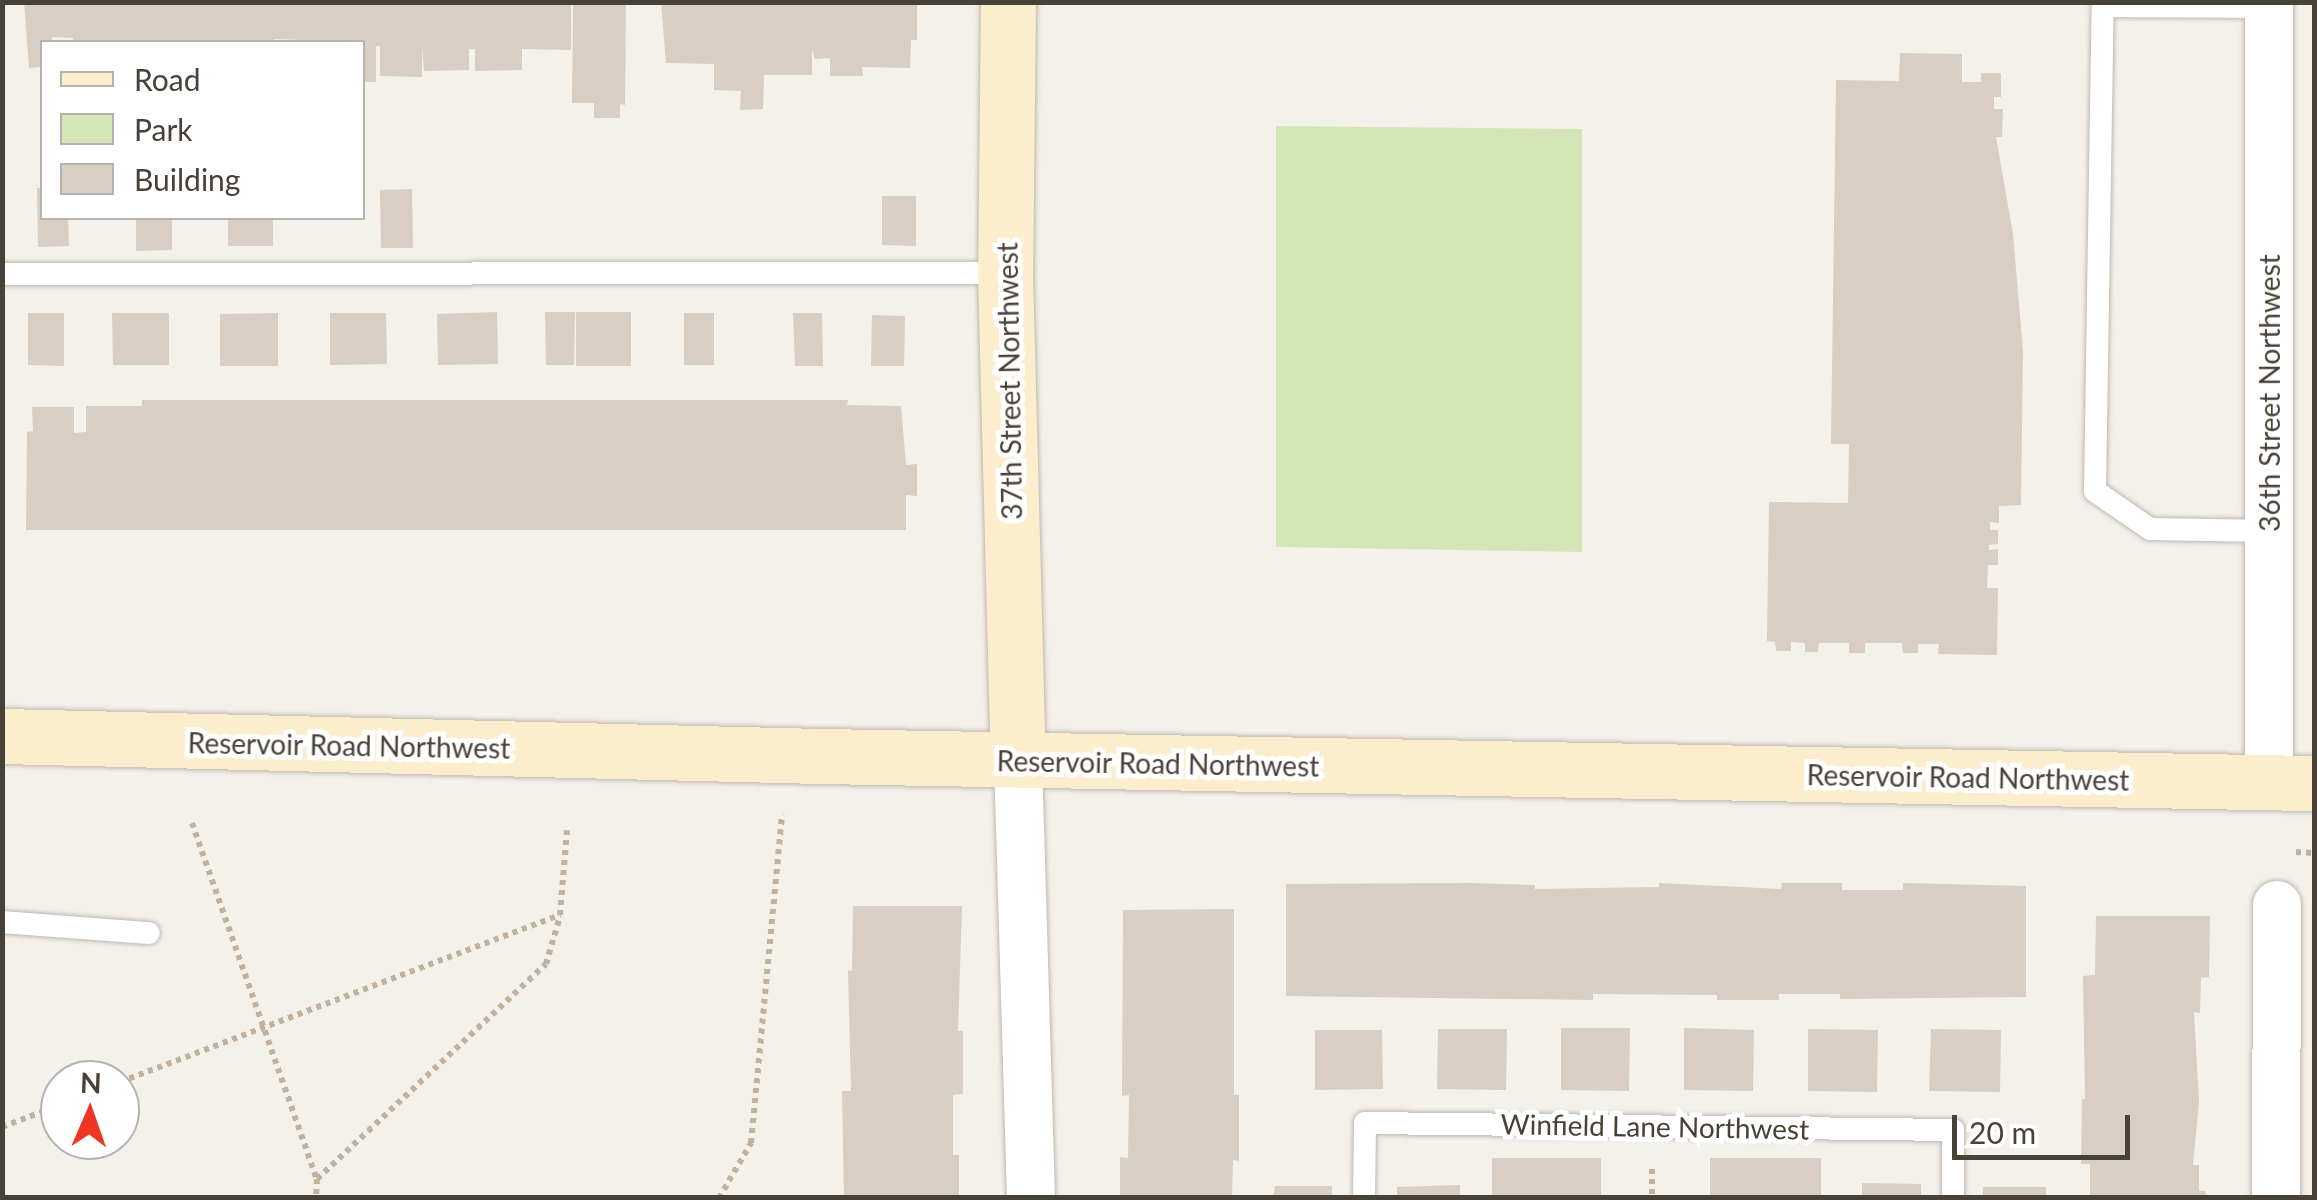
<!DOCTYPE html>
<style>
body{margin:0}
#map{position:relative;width:2317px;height:1200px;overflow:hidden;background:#f4f0ea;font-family:Lato,sans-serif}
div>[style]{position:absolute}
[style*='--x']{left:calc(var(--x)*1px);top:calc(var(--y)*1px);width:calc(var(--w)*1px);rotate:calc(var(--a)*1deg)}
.green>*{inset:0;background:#d4e6b5}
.building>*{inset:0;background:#d8cec3}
.path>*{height:6px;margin-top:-3px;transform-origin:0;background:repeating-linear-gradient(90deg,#c1b29f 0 5px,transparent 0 10px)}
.roads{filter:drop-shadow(0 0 2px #c0b8ad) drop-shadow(0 0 2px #c0b8ad)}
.lane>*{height:22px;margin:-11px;padding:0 11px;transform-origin:11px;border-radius:11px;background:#fff}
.street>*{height:48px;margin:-24px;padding:0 24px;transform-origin:24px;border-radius:24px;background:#fff}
.secondary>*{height:55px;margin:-27.5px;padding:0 27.5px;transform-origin:27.5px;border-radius:27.5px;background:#fcedcc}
span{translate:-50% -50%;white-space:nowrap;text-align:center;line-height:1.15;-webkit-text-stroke:10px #fff;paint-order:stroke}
.street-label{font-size:28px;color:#484138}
.frame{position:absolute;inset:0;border:5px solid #484138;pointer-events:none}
.legend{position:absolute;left:40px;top:40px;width:325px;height:180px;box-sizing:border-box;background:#fff;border:2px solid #b6b3af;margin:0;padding:12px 18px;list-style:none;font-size:30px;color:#484138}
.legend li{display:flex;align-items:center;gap:20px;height:50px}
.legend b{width:50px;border:2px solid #b6b3af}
.north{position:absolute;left:40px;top:1060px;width:100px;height:100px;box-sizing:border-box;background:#fff;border:2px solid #b6b3af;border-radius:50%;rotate:2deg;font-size:28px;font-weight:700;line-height:40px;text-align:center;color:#484138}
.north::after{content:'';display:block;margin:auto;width:35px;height:45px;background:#f13525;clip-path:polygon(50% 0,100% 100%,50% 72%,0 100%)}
.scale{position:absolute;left:1952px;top:1115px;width:178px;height:45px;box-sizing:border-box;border:5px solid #484138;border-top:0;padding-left:12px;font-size:30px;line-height:35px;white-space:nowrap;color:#484138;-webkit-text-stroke:8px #fff;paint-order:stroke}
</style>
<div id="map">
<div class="green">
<div style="clip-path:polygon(1276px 126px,1582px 129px,1582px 552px,1276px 547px)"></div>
</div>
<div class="building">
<div style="clip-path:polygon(24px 2px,571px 2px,571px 50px,522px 49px,522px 70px,475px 71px,475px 49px,469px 49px,469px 70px,424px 71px,422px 46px,422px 77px,380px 76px,380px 46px,376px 46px,376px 82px,362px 82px,362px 42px,274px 39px,273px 42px,73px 42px,73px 38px,52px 37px,52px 42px,42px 42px,42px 67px,29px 68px)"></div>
<div style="clip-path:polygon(573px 2px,626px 2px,625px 105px,620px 104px,620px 118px,594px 118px,594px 103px,572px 103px)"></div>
<div style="clip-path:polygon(661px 2px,917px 2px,917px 40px,911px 40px,910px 68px,862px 67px,863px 76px,830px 76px,830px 58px,815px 59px,812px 50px,812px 75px,764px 75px,763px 109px,740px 110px,741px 91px,714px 90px,714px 64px,666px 63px)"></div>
<div style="clip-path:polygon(1900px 53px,1962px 54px,1962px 82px,1981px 82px,1981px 73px,2001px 73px,2001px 97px,1994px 97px,1994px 109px,2003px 109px,2002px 137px,1996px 137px,2013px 234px,2023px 350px,2021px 505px,1999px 506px,1999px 523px,1990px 522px,1990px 530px,1998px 530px,1998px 544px,1989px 545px,1989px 550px,1998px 549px,1998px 565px,1988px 565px,1987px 588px,1998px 588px,1997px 655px,1938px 654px,1939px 644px,1918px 644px,1918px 653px,1903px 653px,1902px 643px,1865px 643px,1865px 653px,1849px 653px,1849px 643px,1819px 643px,1818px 652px,1805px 652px,1805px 643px,1791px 642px,1791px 651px,1776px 651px,1775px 642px,1767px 641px,1769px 502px,1848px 503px,1849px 444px,1831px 444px,1836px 80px,1899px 81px)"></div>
<div style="clip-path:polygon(37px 188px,42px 188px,42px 218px,68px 218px,69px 246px,38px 247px)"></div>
<div style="clip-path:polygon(412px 189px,413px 248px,381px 248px,380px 190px)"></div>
<div style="clip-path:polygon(882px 196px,916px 196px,916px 246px,882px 245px)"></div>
<div style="clip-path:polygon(136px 218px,172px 218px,172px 250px,136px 251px)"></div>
<div style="clip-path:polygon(228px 218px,273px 218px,273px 246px,228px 246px)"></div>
<div style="clip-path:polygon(497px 312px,498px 364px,438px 365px,437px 314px)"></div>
<div style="clip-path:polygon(545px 312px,575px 312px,574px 365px,546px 365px)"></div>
<div style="clip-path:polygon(576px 312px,631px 312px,631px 366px,576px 366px)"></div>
<div style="clip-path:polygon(28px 313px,64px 313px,64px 366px,28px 365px)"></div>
<div style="clip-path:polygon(112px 313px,169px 313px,169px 365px,113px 365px)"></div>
<div style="clip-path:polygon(278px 313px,278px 366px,220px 366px,220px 314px)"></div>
<div style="clip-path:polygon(330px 313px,386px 313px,387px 364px,330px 365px)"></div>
<div style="clip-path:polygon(684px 313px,714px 313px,714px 365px,684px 365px)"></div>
<div style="clip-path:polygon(793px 313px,822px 313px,823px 366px,795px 366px)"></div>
<div style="clip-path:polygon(872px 315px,905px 316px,904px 366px,871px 366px)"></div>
<div style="clip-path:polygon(142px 400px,848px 400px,847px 405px,901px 406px,906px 465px,917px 464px,917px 496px,906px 495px,906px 530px,26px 530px,27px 432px,33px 431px,32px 407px,74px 407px,74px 433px,86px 432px,86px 406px,142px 406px)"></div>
<div style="clip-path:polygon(1471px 883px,1535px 885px,1535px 889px,1659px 887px,1659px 883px,1781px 889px,1782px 883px,1842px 883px,1842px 890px,1903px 890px,1903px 883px,2026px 886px,2026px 997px,1840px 999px,1840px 994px,1779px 994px,1779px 1000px,1717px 1000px,1717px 995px,1593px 994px,1593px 1000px,1286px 996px,1286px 884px)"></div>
<div style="clip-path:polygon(853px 906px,962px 906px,958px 1031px,963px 1031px,963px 1094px,953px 1095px,953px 1155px,959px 1155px,959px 1198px,844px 1198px,842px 1091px,851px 1091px,848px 970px,852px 971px)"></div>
<div style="clip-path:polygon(1234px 909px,1234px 1095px,1239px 1095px,1239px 1161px,1233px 1160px,1232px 1198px,1120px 1198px,1120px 1157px,1128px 1158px,1129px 1095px,1122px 1096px,1123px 910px)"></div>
<div style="clip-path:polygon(2096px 916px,2210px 916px,2209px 977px,2201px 978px,2200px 1013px,2194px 1012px,2199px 1102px,2193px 1165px,2199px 1165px,2199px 1191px,2205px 1191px,2206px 1198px,2090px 1198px,2090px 1164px,2081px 1164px,2082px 1099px,2085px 1099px,2083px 976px,2095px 975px)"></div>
<div style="clip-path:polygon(1561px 1028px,1630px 1028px,1629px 1091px,1561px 1090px)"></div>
<div style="clip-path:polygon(1684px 1028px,1754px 1030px,1753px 1091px,1684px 1090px)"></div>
<div style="clip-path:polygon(1438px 1029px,1507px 1029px,1506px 1090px,1437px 1089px)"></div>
<div style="clip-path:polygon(1808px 1029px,1878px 1030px,1877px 1092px,1808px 1091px)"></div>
<div style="clip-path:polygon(1931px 1029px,2001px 1030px,2000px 1092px,1929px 1091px)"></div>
<div style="clip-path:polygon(1315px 1030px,1382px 1030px,1383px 1089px,1315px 1090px)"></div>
<div style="clip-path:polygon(1492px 1158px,1601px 1158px,1601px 1198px,1492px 1198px)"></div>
<div style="clip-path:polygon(1710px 1158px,1821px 1158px,1821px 1198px,1710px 1198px)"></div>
<div style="clip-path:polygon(1862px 1183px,1921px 1184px,1921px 1198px,1862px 1198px)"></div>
<div style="clip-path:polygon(1460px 1185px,1460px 1198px,1397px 1198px,1397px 1187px)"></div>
<div style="clip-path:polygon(1332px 1186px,1332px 1198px,1273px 1198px,1275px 1186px)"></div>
<div style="clip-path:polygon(1983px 1187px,2046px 1187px,2046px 1198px,1983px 1198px)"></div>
</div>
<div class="path">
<div style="--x:192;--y:823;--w:377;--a:70.7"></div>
<div style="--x:317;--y:1179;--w:19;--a:93"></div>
<div style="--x:2296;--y:852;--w:18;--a:3"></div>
<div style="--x:120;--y:1082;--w:471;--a:-20.8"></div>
<div style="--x:560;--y:915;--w:85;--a:-85.3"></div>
<div style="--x:2;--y:1127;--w:62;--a:-20.8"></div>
<div style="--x:1652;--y:1169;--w:29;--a:90"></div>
<div style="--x:317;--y:1179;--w:314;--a:-43.2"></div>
<div style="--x:546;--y:964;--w:50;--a:-73.7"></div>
<div style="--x:719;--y:1198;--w:64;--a:-59.8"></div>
<div style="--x:751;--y:1143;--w:330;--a:-84.6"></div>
</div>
<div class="roads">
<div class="lane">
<div style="--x:2;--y:274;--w:1003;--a:-0.06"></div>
<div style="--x:2269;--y:531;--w:119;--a:-179"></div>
<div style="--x:2150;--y:529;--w:67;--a:-145.4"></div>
<div style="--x:2095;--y:491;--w:485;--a:-89.1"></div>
<div style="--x:2103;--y:6;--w:166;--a:0.3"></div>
<div style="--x:2;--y:922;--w:147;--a:4.3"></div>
<div style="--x:1364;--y:1198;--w:75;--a:-89.2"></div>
<div style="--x:1365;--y:1123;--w:588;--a:0.68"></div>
<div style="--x:1953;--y:1130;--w:68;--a:90"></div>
</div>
<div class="street">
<div style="--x:1018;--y:760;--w:438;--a:88.3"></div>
<div style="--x:2269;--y:783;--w:781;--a:-90"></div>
<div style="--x:2276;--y:1198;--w:293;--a:-89.8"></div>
</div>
<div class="secondary">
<div style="--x:1008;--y:2;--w:271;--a:90.6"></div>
<div style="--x:1005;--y:273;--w:487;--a:88.5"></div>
<div style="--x:2;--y:736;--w:820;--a:1.4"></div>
<div style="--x:822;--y:756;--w:1492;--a:1.04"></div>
</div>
</div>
<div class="street-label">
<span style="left:1009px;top:381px;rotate:-91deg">37th Street Northwest</span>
<span style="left:2269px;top:393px;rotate:-90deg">36th Street Northwest</span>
<span style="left:349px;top:745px;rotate:1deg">Reservoir Road Northwest</span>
<span style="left:1158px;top:763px;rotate:1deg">Reservoir Road Northwest</span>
<span style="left:1968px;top:777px;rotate:1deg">Reservoir Road Northwest</span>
<span style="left:1655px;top:1126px;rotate:1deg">Winfield Lane Northwest</span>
</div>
<div class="frame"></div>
<ul class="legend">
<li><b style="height:12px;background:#fcedcc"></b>Road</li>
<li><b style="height:28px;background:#d4e6b5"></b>Park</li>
<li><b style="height:28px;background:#d8cec3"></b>Building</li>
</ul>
<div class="north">N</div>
<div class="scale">20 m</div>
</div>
